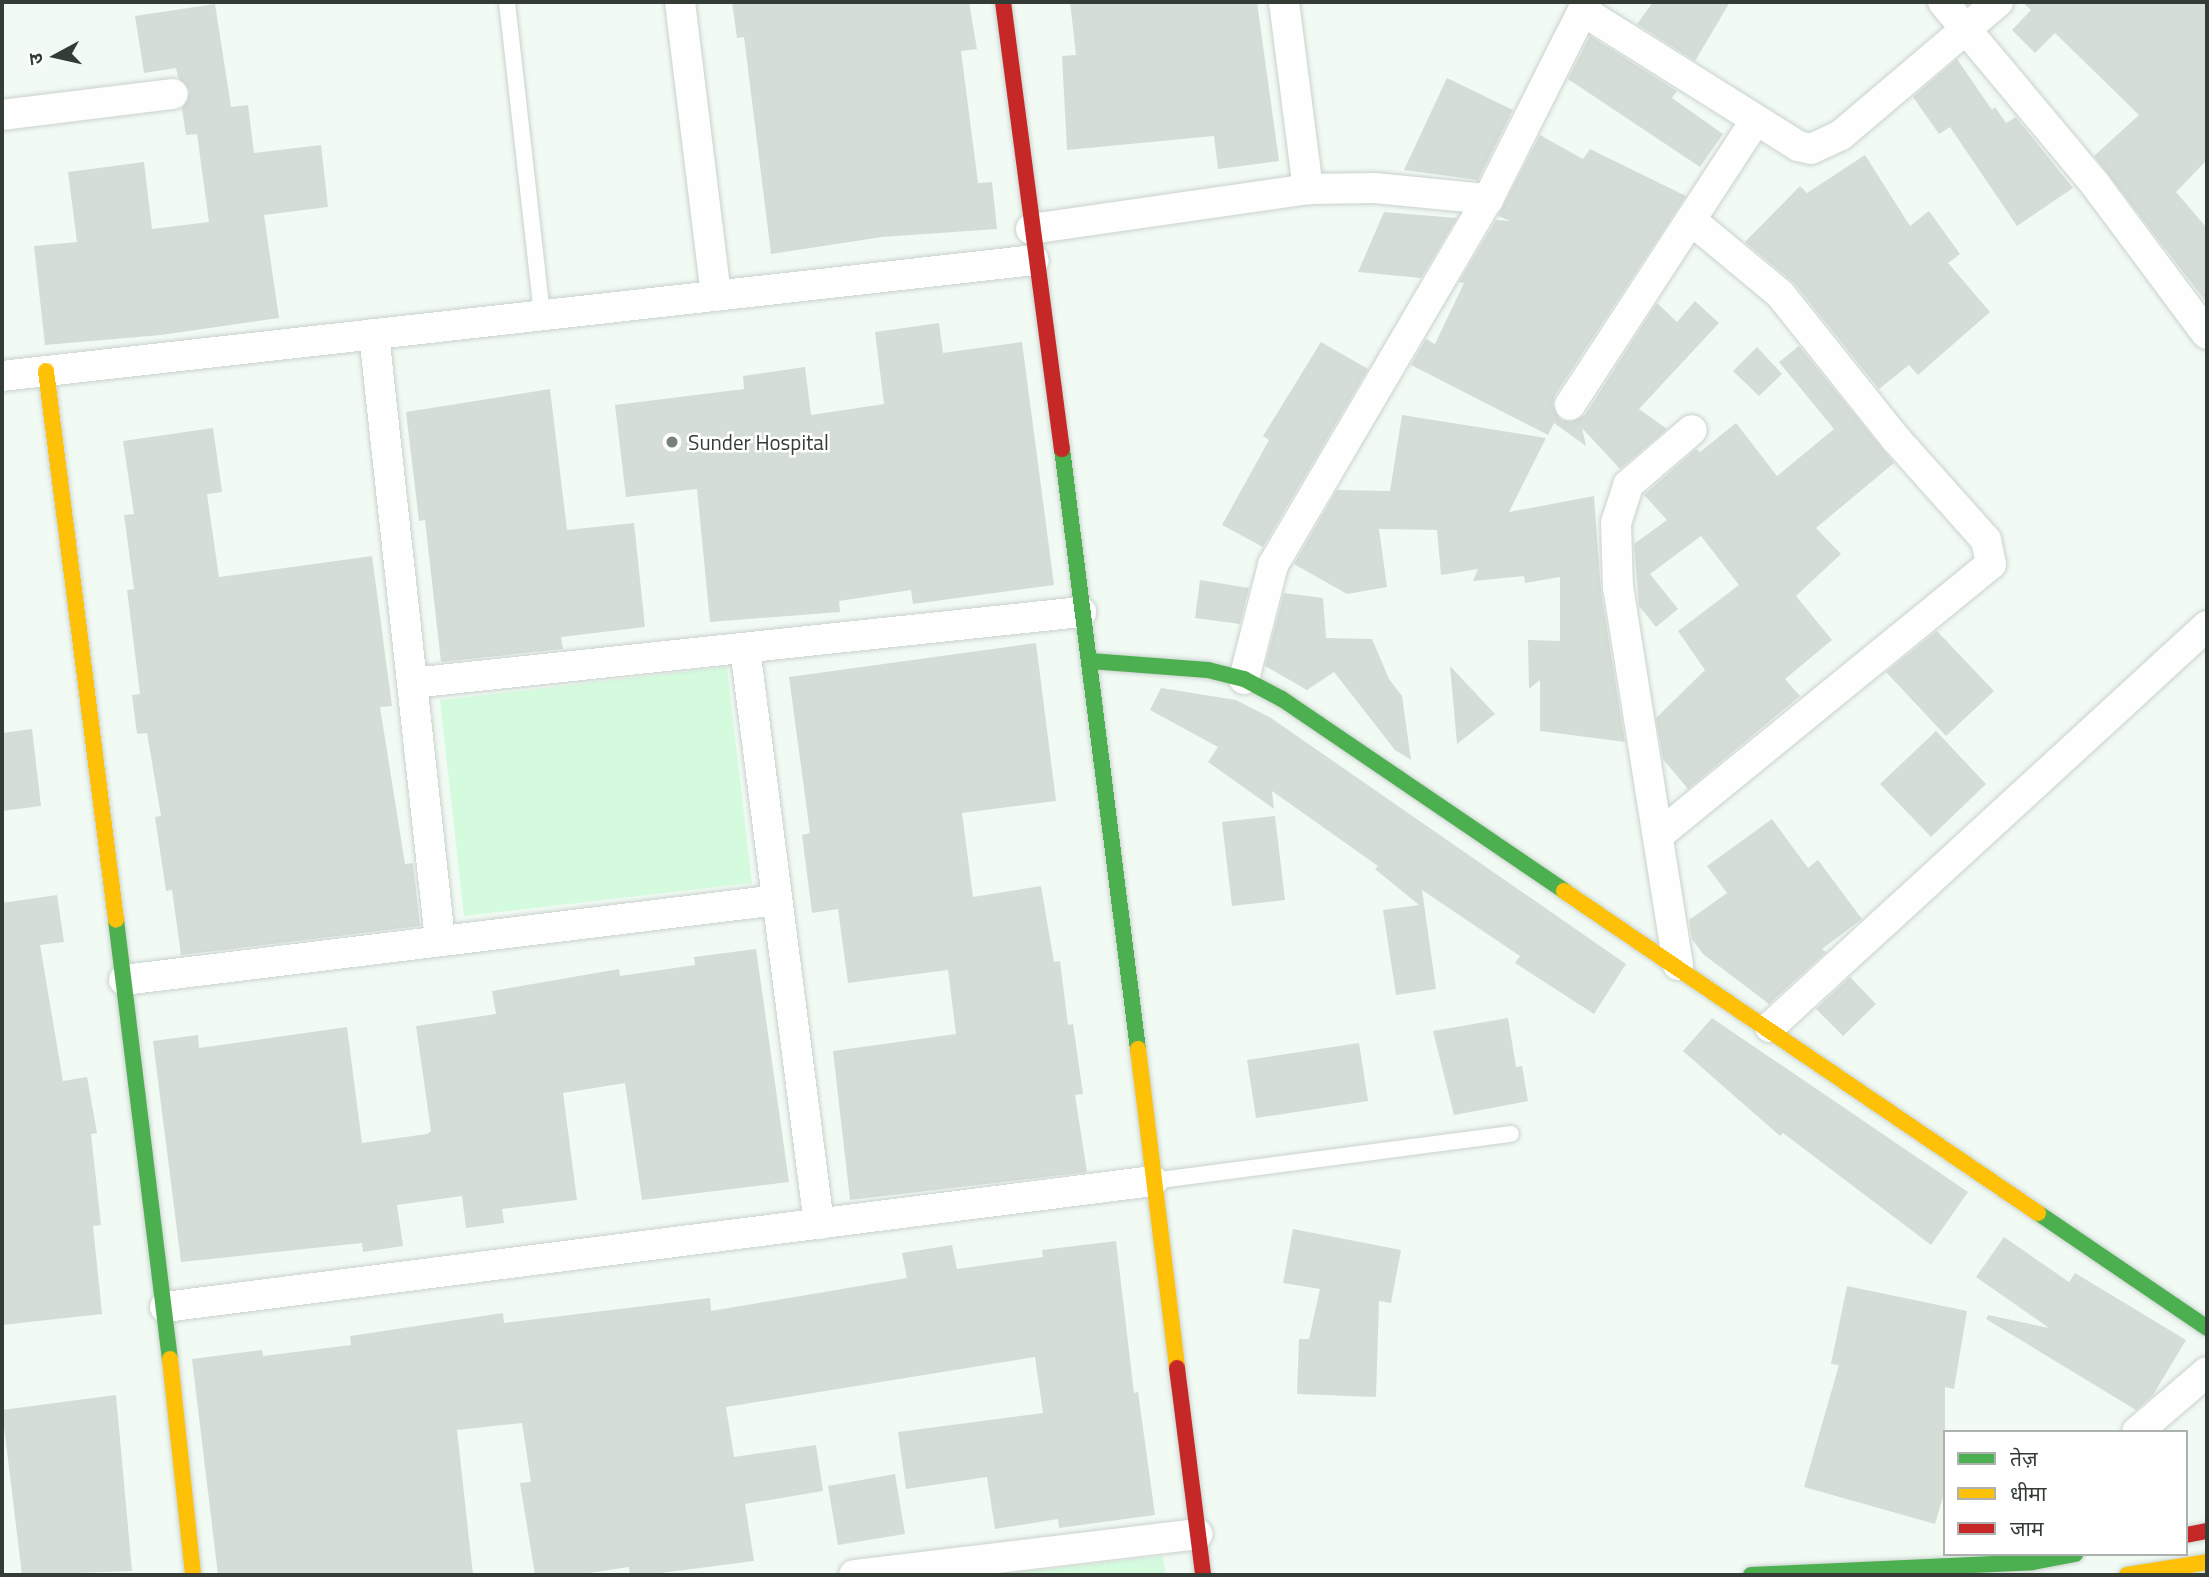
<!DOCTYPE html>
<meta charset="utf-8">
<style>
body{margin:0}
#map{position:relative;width:2209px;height:1577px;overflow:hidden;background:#f2faf4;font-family:"Titillium Web","Noto Sans Devanagari",sans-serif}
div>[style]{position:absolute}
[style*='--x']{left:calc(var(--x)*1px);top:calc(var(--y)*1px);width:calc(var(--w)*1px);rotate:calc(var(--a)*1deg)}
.green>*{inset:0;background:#d5fbdf}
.building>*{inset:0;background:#d5ddd7}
.roads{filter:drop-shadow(0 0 2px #c9d2cc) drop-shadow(0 0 2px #c9d2cc)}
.lane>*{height:16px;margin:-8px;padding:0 8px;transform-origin:8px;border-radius:8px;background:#fdfefd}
.street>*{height:30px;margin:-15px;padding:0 15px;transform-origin:15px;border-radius:15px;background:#fdfefd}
.fast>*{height:16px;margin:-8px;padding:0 8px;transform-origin:8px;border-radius:8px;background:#4caf50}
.slow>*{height:16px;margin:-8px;padding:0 8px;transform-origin:8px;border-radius:8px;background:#ffc107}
.jam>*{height:16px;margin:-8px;padding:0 8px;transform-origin:8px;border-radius:8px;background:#c62828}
.dots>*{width:19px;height:19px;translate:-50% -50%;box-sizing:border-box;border:4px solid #fff;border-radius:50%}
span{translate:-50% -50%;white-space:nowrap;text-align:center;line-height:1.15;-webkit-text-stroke:5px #fff;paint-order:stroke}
.poi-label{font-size:21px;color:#333d36}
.left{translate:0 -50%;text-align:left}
.frame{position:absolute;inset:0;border:4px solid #333d36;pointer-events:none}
.legend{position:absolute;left:1943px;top:1430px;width:245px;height:126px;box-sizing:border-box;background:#fff;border:2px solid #adb1af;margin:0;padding:9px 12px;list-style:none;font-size:21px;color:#333d36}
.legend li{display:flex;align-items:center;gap:14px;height:35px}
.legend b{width:35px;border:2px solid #adb1af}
.north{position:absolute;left:21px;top:21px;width:70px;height:70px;-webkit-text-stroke:5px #fff;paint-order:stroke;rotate:262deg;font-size:19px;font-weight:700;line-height:28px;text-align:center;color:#333d36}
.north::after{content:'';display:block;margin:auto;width:24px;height:32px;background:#333d36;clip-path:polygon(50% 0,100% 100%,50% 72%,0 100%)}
</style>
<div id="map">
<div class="green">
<div style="clip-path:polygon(727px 667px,752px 883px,464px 916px,440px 700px)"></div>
<div style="clip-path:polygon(1163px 1556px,1166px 1575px,995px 1575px)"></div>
</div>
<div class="building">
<div style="clip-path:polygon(732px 2px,969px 2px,977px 49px,961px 51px,978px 183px,992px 182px,997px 229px,882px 237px,771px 254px,744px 37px,737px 38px)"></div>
<div style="clip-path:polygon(1070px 2px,1257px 2px,1279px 161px,1218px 169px,1214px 136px,1067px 150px,1062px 56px,1076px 55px)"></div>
<div style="clip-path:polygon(1653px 2px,1730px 2px,1695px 61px,1637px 24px)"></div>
<div style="clip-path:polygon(2022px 2px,2207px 2px,2207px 160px,2176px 192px,2207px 228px,2207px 303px,2094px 156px,2139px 115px,2055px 33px,2035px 53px,2012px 30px,2031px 10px)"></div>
<div style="clip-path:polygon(215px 4px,231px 107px,248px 105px,254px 153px,321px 145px,328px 207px,264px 215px,279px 318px,161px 335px,45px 345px,34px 246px,77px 242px,68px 172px,144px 162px,152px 229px,209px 222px,197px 134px,186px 135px,182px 109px,190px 91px,178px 77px,176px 68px,144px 73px,135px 16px)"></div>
<div style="clip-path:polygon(1590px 36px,1677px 91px,1672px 98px,1723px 134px,1700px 167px,1568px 79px)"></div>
<div style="clip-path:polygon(1957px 59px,1992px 110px,1995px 107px,2006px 123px,2016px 117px,2073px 188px,2017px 226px,1950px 127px,1939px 134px,1913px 97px)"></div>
<div style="clip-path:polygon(1447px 78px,1513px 110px,1478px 180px,1404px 170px)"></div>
<div style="clip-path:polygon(1540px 135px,1583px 159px,1590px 149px,1686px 196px,1555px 395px,1553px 405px,1560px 419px,1570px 422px,1585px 415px,1657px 303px,1677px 322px,1695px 301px,1719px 323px,1639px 409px,1667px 429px,1620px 469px,1582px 428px,1586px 446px,1554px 423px,1548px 435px,1411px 365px,1426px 339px,1435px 344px,1464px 283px,1459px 282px,1496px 220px,1510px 221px,1498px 216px)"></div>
<div style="clip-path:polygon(1865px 155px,1910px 226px,1929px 211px,1960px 254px,1948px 263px,1990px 312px,1918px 375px,1909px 365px,1879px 389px,1794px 283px,1745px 242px,1800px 186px,1807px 193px)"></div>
<div style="clip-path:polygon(1384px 212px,1457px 218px,1421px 278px,1358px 272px)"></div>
<div style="clip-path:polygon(939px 323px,943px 353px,1022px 342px,1054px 585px,913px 604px,911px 590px,839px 601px,840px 612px,710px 622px,697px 489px,626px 497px,615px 405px,744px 389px,743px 376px,805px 367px,811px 415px,884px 404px,875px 332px)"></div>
<div style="clip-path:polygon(1321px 342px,1368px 369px,1263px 547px,1222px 525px,1269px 440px,1263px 436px)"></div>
<div style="clip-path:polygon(1799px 346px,1894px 463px,1816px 528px,1841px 554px,1796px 596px,1832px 640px,1785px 679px,1800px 696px,1688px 789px,1663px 759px,1656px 718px,1705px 670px,1678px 631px,1739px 585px,1701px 536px,1650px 574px,1678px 609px,1656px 627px,1639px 606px,1634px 544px,1667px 520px,1644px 495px,1696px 449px,1700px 452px,1736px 423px,1777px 476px,1834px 429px,1779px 362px)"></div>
<div style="clip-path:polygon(1757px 347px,1782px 374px,1759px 396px,1733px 371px)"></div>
<div style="clip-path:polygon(550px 389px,567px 530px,634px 523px,645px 627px,561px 637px,563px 649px,441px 662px,425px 520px,419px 521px,406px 412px)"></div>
<div style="clip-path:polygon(1402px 415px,1546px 438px,1509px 512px,1594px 496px,1601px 591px,1625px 742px,1540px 731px,1540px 680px,1529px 689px,1528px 640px,1560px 641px,1560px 577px,1525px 583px,1524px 576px,1473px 581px,1478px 569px,1441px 575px,1437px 530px,1379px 529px,1387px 587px,1347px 594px,1294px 564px,1337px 490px,1390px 491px)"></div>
<div style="clip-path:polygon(213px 428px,222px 492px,207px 494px,219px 577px,372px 556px,392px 706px,380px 707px,405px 864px,413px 863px,420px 926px,181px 955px,172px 890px,166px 891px,155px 817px,161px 816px,147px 733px,137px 734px,132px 695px,140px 694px,127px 590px,134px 589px,124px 515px,134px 514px,123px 441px)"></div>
<div style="clip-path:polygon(1200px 580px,1249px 588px,1240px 624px,1195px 618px)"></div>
<div style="clip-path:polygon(1284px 593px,1323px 598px,1326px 638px,1372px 639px,1389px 679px,1402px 696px,1411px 760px,1395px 750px,1334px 672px,1307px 690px,1265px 666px)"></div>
<div style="clip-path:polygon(1937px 631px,1994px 691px,1946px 736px,1886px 672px)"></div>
<div style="clip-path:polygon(1036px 643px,1056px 801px,962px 813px,973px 897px,1041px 886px,1054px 962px,1060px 961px,1068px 1025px,1073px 1024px,1083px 1094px,1075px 1095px,1087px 1172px,850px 1200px,833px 1051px,956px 1034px,948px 970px,848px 983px,838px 909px,812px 913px,802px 835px,810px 833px,789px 677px)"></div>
<div style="clip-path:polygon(1450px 666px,1495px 714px,1457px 744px)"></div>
<div style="clip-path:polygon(1161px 688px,1236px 700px,1271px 718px,1626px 964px,1594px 1014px,1515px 963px,1520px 956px,1422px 890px,1436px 989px,1396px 995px,1383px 910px,1419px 905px,1375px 869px,1378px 866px,1272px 791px,1274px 809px,1208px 762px,1218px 747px,1150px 710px)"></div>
<div style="clip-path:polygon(32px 729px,41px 806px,2px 811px,2px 733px)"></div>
<div style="clip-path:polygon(1936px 731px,1986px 784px,1931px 837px,1880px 784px)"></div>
<div style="clip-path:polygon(1275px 816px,1285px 900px,1232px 906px,1222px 822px)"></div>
<div style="clip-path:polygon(1772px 819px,1808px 868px,1818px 860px,1862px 919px,1822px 949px,1826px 952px,1769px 1004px,1703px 954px,1692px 939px,1689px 920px,1727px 893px,1707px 866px)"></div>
<div style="clip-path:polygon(57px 895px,64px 942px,40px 945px,63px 1081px,87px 1077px,97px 1133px,91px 1134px,101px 1225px,93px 1226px,102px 1314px,2px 1325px,2px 903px)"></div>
<div style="clip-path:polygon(756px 949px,789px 1182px,642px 1200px,625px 1083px,563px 1093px,577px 1200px,502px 1209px,504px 1223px,466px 1228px,462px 1196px,397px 1205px,403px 1246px,363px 1252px,362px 1243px,181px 1262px,153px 1041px,198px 1035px,199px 1048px,347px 1027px,362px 1143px,427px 1134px,431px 1131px,416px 1026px,496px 1014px,492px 991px,619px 969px,620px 976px,695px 965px,694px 957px)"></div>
<div style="clip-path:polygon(1850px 977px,1876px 1004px,1843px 1036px,1816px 1009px)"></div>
<div style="clip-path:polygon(1508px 1018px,1516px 1067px,1522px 1066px,1528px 1101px,1454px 1115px,1433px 1031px)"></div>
<div style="clip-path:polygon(1712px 1018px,1968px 1192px,1931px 1245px,1783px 1133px,1780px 1136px,1683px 1051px)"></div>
<div style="clip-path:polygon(1359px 1043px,1368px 1101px,1256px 1118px,1247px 1060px)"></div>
<div style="clip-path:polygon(1293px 1229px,1401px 1250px,1391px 1303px,1379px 1301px,1376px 1397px,1297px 1394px,1299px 1339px,1309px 1339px,1320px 1289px,1283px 1283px)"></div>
<div style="clip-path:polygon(2004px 1237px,2069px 1282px,2075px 1273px,2186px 1340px,2153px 1395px,2136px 1410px,1986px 1319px,1988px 1315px,2049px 1328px,1976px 1277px)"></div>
<div style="clip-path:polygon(1116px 1241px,1134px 1393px,1138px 1392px,1155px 1515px,1059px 1528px,1058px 1519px,995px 1529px,987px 1477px,906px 1489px,898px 1432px,1043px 1413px,1035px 1357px,726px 1407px,734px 1457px,816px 1445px,823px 1491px,745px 1504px,754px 1561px,645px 1575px,630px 1575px,629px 1567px,576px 1575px,535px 1575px,520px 1483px,531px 1482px,522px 1423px,457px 1430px,473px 1575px,218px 1575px,192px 1359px,262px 1350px,263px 1356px,351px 1345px,350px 1336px,503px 1313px,504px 1323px,710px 1298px,711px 1311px,907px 1278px,902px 1253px,952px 1245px,957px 1269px,1043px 1257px,1042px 1250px)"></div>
<div style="clip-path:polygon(1847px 1286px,1967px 1311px,1954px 1389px,1945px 1387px,1945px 1490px,1935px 1524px,1804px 1487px,1839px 1365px,1831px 1364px)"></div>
<div style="clip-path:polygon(116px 1395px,132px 1571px,22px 1575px,2px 1410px)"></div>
<div style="clip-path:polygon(895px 1474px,905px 1534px,838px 1545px,828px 1486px)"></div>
</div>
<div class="roads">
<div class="lane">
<div style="--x:507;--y:2;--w:315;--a:83.6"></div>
<div style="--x:1153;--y:1181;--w:361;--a:-7.5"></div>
</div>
<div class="street">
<div style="--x:680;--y:2;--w:296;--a:83"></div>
<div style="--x:1284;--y:2;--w:189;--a:82.7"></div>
<div style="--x:1943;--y:2;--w:237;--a:50.1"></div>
<div style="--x:2095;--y:184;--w:187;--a:53.3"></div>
<div style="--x:1583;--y:11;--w:254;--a:32.1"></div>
<div style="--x:1798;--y:146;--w:13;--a:13"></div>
<div style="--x:1811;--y:149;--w:33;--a:-25"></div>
<div style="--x:1841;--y:135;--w:206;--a:-40.3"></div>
<div style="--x:2;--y:115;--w:172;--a:-7"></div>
<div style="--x:1031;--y:229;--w:280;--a:-8.2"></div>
<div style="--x:1308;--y:189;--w:67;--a:-0.9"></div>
<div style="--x:1375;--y:188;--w:114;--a:5.6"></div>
<div style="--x:374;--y:334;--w:610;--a:83.78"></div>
<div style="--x:2;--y:376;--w:1038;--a:-6.41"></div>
<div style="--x:1570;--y:405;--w:340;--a:-56.9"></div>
<div style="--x:745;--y:648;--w:581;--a:82.68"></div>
<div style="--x:1244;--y:679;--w:118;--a:-75.7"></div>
<div style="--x:1273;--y:565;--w:424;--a:-59.6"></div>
<div style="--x:1488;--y:199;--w:220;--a:-63.3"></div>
<div style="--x:412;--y:683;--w:673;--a:-6.06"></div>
<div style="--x:1660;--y:834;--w:427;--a:-39.2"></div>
<div style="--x:1991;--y:564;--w:25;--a:-102"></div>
<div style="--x:1986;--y:540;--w:137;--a:-131.7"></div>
<div style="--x:1895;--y:438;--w:184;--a:-128.6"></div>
<div style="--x:1780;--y:294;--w:116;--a:-140.3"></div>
<div style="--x:1678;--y:965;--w:382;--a:-99"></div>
<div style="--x:1618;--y:588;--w:65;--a:-91.8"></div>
<div style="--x:1616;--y:523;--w:40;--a:-72"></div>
<div style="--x:1628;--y:485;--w:84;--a:-40.7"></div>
<div style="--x:124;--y:980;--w:658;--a:-6.98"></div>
<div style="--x:1770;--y:1027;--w:593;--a:-42.54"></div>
<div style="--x:165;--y:1307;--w:996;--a:-7.27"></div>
<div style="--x:2137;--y:1432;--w:92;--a:-40.6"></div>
<div style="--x:854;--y:1575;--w:346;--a:-6.8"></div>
</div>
<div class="fast">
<div style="--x:1062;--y:449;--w:605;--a:82.78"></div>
<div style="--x:1090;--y:661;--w:118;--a:4.4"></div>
<div style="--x:1208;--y:670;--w:37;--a:14"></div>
<div style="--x:1244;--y:679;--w:43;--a:27.8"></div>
<div style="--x:1282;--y:699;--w:341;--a:34.2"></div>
<div style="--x:116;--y:920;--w:442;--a:83"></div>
<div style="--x:2038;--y:1213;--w:204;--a:34.2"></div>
<div style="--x:1751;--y:1575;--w:282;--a:-2.6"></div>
<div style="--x:2033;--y:1562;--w:43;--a:-10.8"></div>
</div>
<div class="slow">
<div style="--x:46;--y:371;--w:553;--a:82.73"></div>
<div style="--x:1564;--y:891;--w:573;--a:34.19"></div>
<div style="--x:1138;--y:1049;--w:321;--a:83"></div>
<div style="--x:170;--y:1359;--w:217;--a:83.9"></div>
<div style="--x:2127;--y:1575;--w:81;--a:-9.2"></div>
</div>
<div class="jam">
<div style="--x:1003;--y:2;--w:451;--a:82.5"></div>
<div style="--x:1177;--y:1368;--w:209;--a:82.8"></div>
<div style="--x:2186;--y:1535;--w:21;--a:-11"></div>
</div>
</div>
<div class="dots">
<div style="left:672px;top:442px;background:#767f78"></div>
</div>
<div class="poi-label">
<span class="left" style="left:688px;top:442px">Sunder Hospital</span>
</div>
<div class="frame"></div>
<ul class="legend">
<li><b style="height:9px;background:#4caf50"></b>तेज़</li>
<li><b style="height:9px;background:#ffc107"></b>धीमा</li>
<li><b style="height:9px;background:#c62828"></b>जाम</li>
</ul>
<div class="north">उ</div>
</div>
